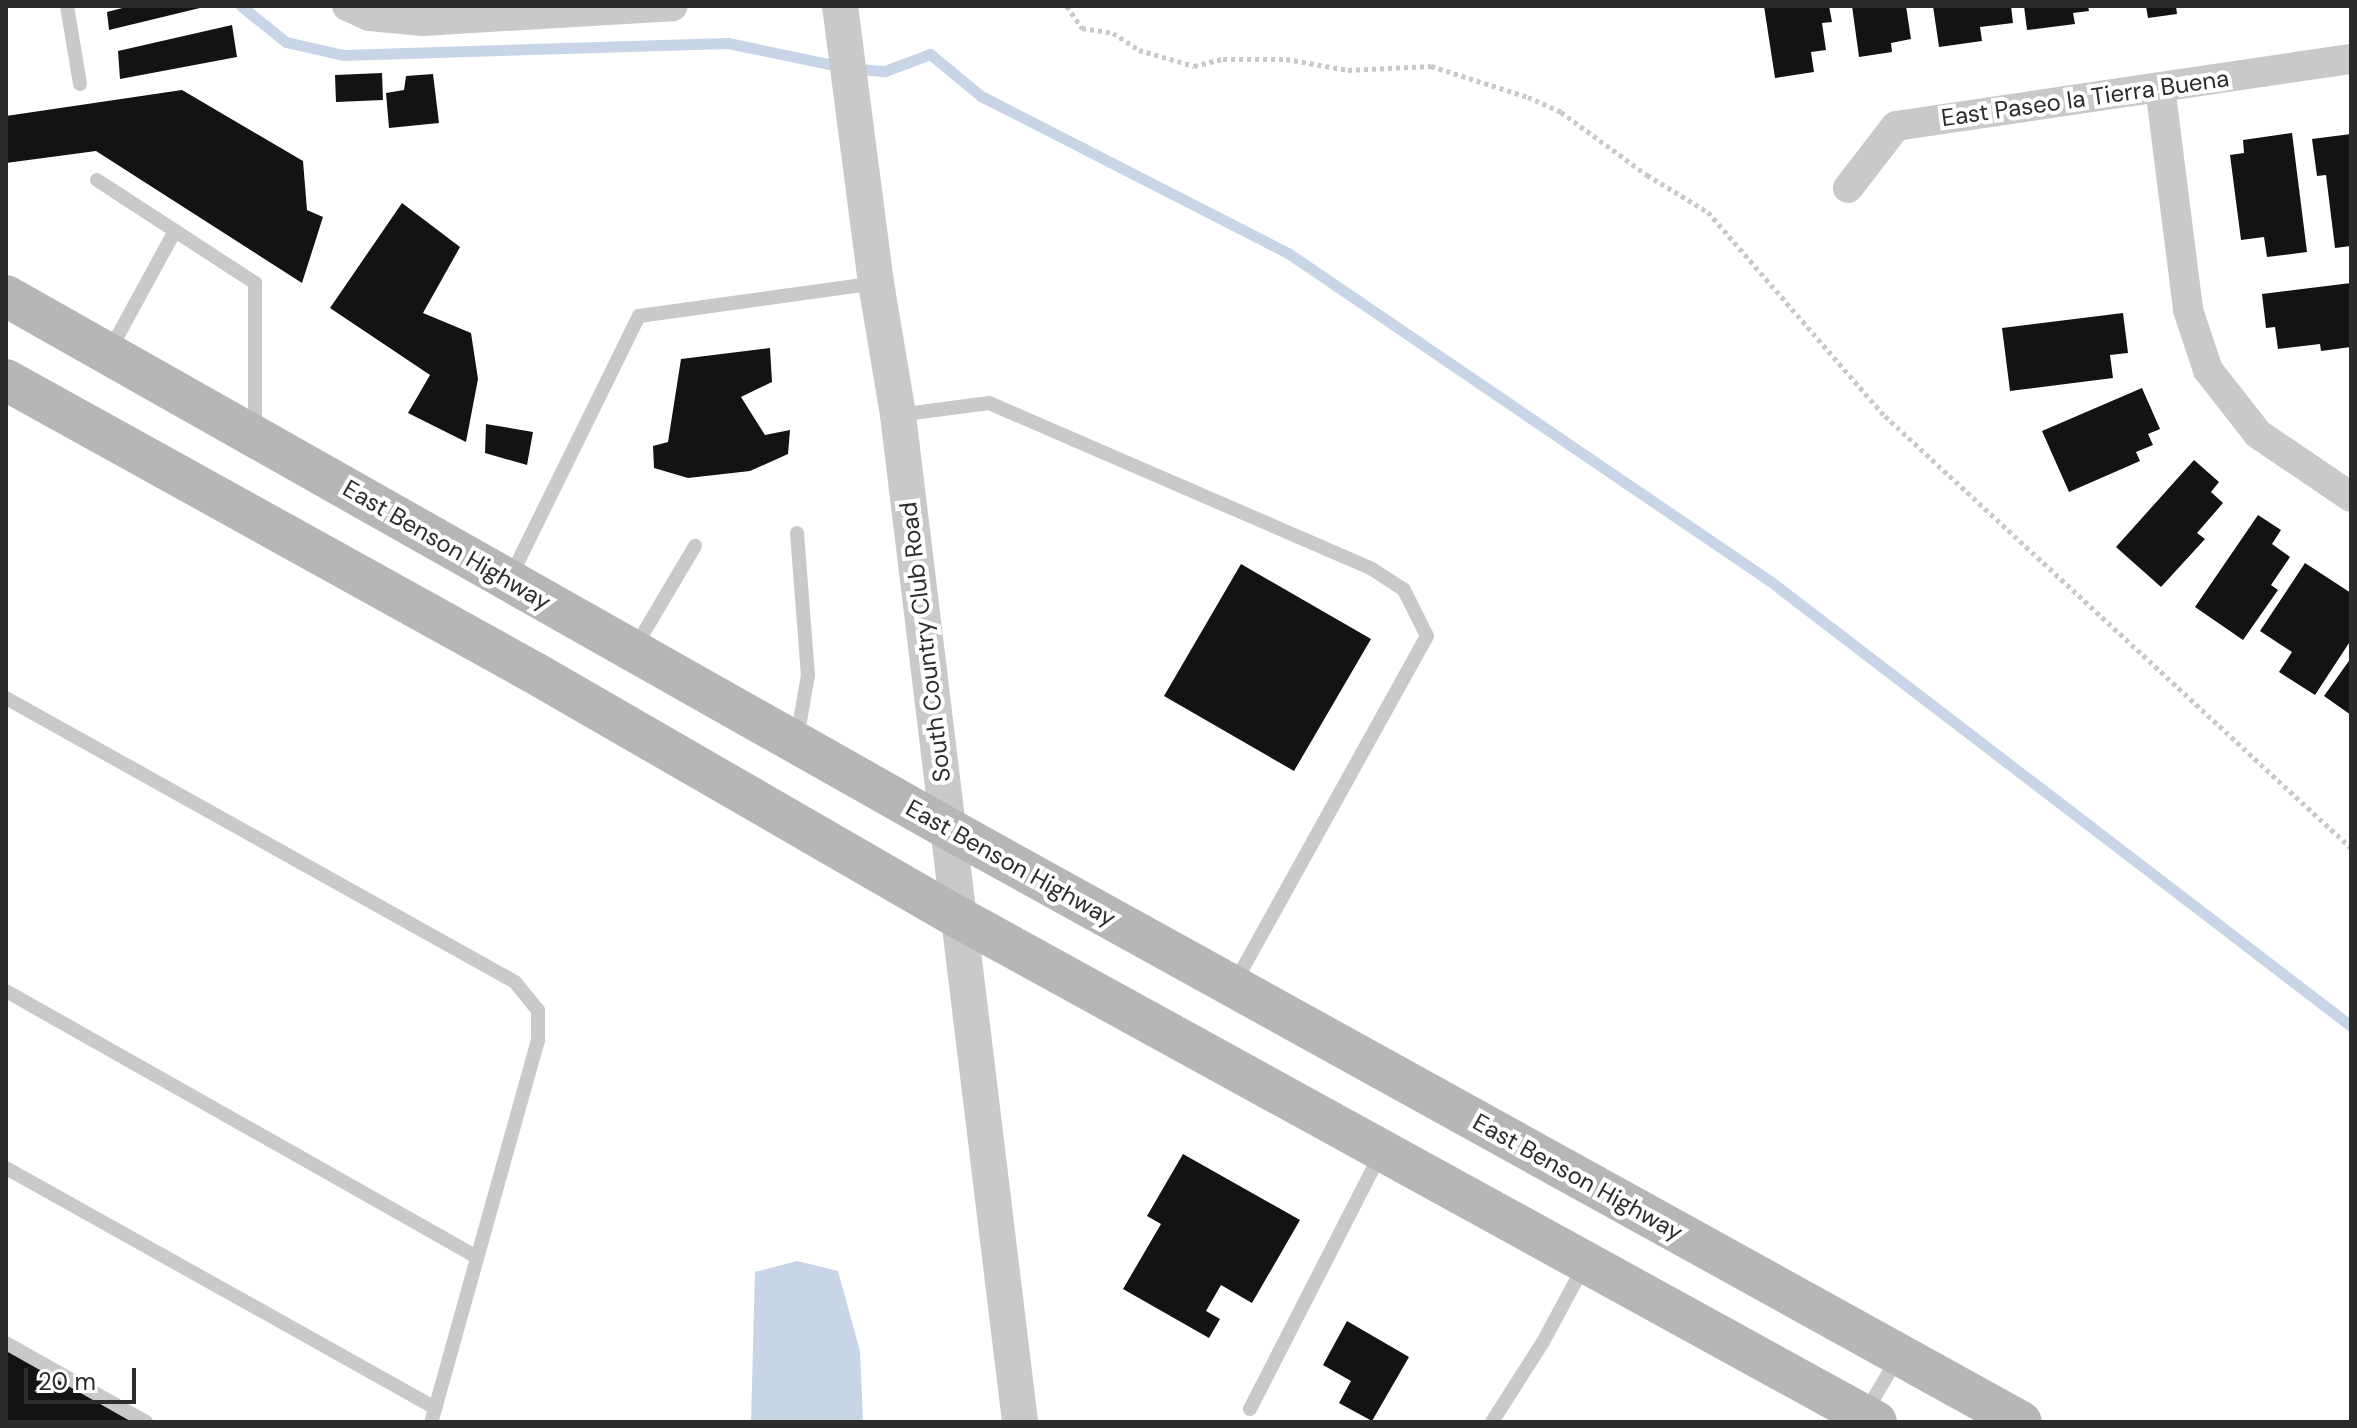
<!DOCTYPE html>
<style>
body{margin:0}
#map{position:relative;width:2357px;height:1428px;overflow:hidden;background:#fff;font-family:"DM Sans",sans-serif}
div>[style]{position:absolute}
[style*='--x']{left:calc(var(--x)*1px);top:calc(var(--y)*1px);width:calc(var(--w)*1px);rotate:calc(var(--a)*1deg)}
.water>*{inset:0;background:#c7d5e7}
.stream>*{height:11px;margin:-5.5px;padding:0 5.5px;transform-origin:5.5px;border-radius:5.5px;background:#c7d5e7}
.building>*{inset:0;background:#131313}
.path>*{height:5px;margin-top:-2.5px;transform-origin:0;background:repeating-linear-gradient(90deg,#c9c9c9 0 4px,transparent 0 8px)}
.service>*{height:14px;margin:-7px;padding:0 7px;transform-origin:7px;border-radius:7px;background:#c9c9c9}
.minor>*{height:30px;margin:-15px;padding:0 15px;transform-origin:15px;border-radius:15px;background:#c9c9c9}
.tertiary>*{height:36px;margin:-18px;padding:0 18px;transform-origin:18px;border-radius:18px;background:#c9c9c9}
.secondary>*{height:42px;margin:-21px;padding:0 21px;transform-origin:21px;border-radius:21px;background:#b6b6b6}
span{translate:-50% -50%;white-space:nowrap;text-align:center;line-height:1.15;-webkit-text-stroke:8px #fff;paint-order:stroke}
.street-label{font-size:24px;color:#2c2c2c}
.frame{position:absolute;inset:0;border:8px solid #2c2c2c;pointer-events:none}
.scale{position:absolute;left:24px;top:1368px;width:112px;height:36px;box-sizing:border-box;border:4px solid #2c2c2c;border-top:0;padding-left:10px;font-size:24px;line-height:28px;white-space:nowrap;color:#2c2c2c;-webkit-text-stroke:6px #fff;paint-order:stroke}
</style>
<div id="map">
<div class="water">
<div style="clip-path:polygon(797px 1261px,838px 1271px,860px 1351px,863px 1422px,751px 1422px,755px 1272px)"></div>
</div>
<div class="stream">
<div style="--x:241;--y:6;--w:58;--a:38.7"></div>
<div style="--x:286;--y:42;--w:58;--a:12.8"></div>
<div style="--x:343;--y:55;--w:385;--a:-1.8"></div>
<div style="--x:728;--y:43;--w:123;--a:11.8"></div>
<div style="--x:848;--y:68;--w:37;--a:5"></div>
<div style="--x:885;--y:71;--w:48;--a:-20.7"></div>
<div style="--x:930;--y:54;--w:66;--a:39.5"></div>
<div style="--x:981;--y:96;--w:345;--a:27.1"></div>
<div style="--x:1288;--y:253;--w:583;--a:34.24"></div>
<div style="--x:1770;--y:581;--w:732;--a:37.45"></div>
</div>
<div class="building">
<div style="clip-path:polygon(130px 6px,204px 6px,204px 7px,109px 30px,107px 12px)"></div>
<div style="clip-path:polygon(1764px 6px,1829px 6px,1832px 22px,1822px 23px,1826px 50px,1811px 52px,1814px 72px,1775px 78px)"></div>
<div style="clip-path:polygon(1852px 6px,1906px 6px,1911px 39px,1891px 43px,1892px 52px,1859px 57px)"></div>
<div style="clip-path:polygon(1933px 6px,2011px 6px,2013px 23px,1980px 27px,1982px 41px,1939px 47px)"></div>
<div style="clip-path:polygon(2024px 6px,2088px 6px,2089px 11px,2073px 13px,2075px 24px,2027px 30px)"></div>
<div style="clip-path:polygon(2146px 6px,2176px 6px,2177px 14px,2148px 18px)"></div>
<div style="clip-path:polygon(232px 25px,237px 57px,120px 79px,118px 51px)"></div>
<div style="clip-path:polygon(382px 73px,383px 100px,336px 102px,335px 75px)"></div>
<div style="clip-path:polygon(433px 74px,439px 123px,389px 128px,386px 93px,404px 90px,406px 76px)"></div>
<div style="clip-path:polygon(182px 90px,303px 161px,307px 210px,323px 217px,302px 283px,96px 151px,6px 163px,6px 116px)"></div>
<div style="clip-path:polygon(2292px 133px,2307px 252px,2267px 257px,2264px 237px,2241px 240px,2230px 155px,2244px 153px,2243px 140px)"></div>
<div style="clip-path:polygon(2351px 134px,2351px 246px,2335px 248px,2326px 175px,2317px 176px,2312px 139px)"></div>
<div style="clip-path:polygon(402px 203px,460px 247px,423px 313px,471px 333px,478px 379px,466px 442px,408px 413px,430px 375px,330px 308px)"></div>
<div style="clip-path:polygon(2351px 283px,2351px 347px,2321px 351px,2320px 344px,2278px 349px,2275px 327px,2266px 328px,2262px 294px)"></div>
<div style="clip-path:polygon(2123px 313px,2128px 353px,2110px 355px,2113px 378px,2010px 391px,2002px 328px)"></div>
<div style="clip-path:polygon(770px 348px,772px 382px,741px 397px,765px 435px,790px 430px,788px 454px,750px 471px,688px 478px,654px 468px,653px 446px,668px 442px,681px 359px)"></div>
<div style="clip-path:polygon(2142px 388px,2160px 429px,2148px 434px,2153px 445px,2136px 452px,2140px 461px,2069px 492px,2042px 431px)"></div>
<div style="clip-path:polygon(486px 424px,533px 432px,527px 465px,485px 453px)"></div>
<div style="clip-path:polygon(2194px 460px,2219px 482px,2211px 492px,2223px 503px,2197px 533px,2205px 539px,2161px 587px,2116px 547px)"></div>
<div style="clip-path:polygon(2258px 515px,2281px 530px,2272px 544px,2290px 557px,2271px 585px,2278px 590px,2243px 640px,2195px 607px)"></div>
<div style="clip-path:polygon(2305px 563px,2351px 593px,2351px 640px,2315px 695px,2279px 672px,2292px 652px,2260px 631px)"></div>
<div style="clip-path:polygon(1241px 564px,1371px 639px,1294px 771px,1164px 696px)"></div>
<div style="clip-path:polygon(2351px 658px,2351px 715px,2324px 696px)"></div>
<div style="clip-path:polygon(1183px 1154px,1300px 1220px,1252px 1303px,1221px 1285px,1206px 1311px,1220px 1319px,1209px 1338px,1123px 1289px,1161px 1224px,1147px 1216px)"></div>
<div style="clip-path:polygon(1347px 1321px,1409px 1357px,1372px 1421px,1339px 1403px,1351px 1381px,1323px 1365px)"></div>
<div style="clip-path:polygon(6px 1345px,141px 1422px,6px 1422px)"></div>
</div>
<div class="path">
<div style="--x:1067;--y:6;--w:27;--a:56"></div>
<div style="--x:1082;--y:28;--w:31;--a:9"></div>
<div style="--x:1113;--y:33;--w:31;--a:33"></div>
<div style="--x:1139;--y:50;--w:57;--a:16.2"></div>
<div style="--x:1194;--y:66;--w:30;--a:-14"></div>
<div style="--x:1223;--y:59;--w:63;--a:0"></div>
<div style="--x:1286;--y:59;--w:63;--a:10.1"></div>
<div style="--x:1348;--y:70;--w:83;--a:-2.8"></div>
<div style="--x:1431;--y:66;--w:102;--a:17.7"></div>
<div style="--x:1528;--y:97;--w:36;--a:24"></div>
<div style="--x:1561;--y:112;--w:107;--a:36.2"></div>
<div style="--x:1647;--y:175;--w:71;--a:31.2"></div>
<div style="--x:1708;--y:212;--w:270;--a:49.1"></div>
<div style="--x:1885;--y:416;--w:635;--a:42.83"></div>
</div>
<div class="service">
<div style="--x:67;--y:6;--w:79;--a:80.5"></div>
<div style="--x:97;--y:180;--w:189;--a:33.1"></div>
<div style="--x:255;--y:283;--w:149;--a:90"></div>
<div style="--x:110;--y:350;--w:136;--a:-61.4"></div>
<div style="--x:898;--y:415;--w:92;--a:-7.5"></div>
<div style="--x:989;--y:403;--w:417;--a:23.4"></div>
<div style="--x:1372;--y:569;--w:38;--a:33"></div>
<div style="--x:1404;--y:590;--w:51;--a:63.4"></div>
<div style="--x:1427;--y:636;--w:396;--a:119"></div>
<div style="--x:797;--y:533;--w:142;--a:85.6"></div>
<div style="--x:808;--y:675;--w:65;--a:99.8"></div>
<div style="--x:510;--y:578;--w:292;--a:-63.8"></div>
<div style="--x:639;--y:316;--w:239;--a:-7.9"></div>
<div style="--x:634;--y:649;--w:120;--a:-59.4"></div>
<div style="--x:6;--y:698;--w:583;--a:29.16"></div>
<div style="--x:515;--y:982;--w:36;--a:51"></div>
<div style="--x:538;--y:1010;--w:30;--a:90"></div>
<div style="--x:538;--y:1040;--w:397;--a:105.6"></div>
<div style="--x:6;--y:991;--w:541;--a:29.46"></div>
<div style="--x:6;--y:1168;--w:492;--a:29.2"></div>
<div style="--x:6;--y:1343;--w:161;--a:29.4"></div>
<div style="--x:1250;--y:1409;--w:288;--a:-62.9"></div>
<div style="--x:1865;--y:1413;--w:63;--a:-59.3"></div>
<div style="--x:1492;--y:1422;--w:95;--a:-57.5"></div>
<div style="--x:1543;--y:1342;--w:89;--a:-61.7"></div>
</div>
<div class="minor">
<div style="--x:347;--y:6;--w:24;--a:24"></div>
<div style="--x:369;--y:16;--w:54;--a:5.3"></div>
<div style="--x:423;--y:21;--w:250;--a:-3.4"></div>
<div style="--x:2160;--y:87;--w:225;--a:82.8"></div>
<div style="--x:2188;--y:310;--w:63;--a:71.6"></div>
<div style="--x:2208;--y:370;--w:81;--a:52"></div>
<div style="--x:2258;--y:434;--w:112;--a:34.1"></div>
<div style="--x:1848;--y:188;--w:78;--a:-52.3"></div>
<div style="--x:1896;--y:126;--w:460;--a:-8.4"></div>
</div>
<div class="tertiary">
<div style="--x:840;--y:6;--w:279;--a:82.6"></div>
<div style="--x:876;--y:283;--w:134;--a:80.5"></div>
<div style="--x:898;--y:415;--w:1014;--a:83.09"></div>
</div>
<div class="secondary">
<div style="--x:6;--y:296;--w:1081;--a:29.48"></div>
<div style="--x:947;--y:828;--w:1227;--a:28.95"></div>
<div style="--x:6;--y:380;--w:602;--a:28.99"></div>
<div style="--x:533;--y:672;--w:494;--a:30"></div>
<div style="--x:961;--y:919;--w:1044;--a:28.8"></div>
</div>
<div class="street-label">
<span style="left:2085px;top:98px;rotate:-8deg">East Paseo la Tierra Buena</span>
<span style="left:447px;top:545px;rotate:30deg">East Benson Highway</span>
<span style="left:925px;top:642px;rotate:-97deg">South Country Club Road</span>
<span style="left:1011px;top:863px;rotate:29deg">East Benson Highway</span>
<span style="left:1578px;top:1177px;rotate:29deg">East Benson Highway</span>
</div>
<div class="frame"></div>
<div class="scale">20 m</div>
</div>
